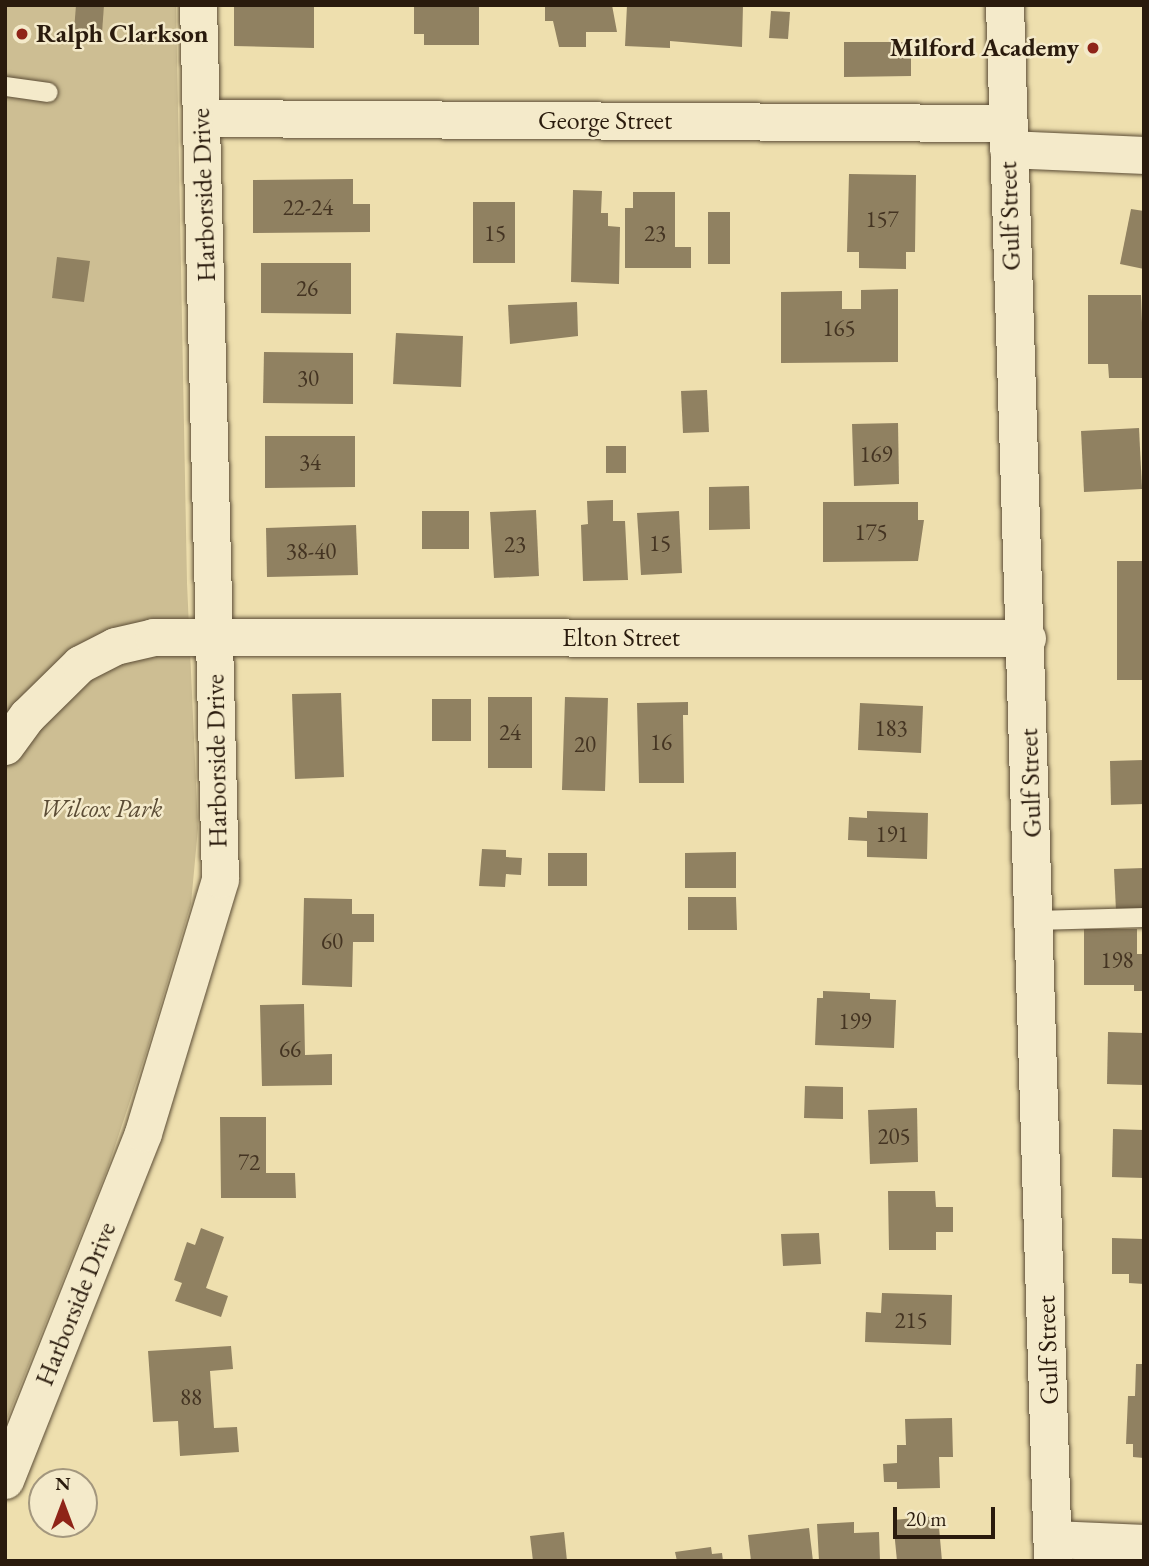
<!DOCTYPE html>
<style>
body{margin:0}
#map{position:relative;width:1149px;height:1566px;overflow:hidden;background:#eedfae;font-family:"EB Garamond",serif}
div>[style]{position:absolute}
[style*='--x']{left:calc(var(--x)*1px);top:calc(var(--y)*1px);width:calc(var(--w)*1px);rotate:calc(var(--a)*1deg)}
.green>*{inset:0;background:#cdbe93}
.building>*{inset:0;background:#908161}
.roads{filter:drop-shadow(0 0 2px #5b4c35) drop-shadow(0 0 2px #5b4c35)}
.lane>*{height:19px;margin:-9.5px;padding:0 9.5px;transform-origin:9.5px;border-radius:9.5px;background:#f4eaca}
.street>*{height:37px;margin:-18.5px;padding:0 18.5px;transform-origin:18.5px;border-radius:18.5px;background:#f4eaca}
.secondary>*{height:38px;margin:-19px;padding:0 19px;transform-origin:19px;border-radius:19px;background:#f4eaca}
.dots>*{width:19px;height:19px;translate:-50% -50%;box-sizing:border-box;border:4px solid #f4eaca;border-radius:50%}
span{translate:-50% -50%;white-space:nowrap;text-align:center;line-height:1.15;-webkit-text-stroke:5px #f4eaca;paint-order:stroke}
.number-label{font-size:23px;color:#443422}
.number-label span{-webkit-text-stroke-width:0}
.poi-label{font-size:26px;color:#2a1b0d;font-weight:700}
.left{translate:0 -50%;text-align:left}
.right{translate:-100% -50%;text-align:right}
.street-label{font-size:26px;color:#2a1b0d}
.park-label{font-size:26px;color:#5b4c35;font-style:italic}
.frame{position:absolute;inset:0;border:7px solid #2a1b0d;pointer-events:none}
.north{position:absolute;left:28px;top:1468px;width:70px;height:70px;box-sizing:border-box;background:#f4eaca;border:2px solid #a3977e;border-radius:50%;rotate:0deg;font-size:19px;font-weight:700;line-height:28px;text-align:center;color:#2a1b0d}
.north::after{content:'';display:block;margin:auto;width:24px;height:32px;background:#8f2418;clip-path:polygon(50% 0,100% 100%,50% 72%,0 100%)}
.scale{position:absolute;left:893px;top:1507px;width:102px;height:32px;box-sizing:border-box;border:4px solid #2a1b0d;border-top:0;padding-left:9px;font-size:21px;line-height:24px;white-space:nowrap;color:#2a1b0d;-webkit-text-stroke:5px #f4eaca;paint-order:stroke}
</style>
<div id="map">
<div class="green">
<div style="clip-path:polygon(5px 5px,176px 5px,187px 583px,198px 828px,191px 904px,147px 1050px,108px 1167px,5px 1424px)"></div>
</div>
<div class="building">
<div style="clip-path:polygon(76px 5px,104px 5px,102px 33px,74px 31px)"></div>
<div style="clip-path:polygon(234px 5px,314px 5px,314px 48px,234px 46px)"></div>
<div style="clip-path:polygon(414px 5px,479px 5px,479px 45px,424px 45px,424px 34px,414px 34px)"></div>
<div style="clip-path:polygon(545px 5px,612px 5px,617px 32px,586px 32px,586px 47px,559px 47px,553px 21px,545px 21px)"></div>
<div style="clip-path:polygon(627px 5px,743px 5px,742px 47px,670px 41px,670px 48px,625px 46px)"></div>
<div style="clip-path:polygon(771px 11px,790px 12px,788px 39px,769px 38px)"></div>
<div style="clip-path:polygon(844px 42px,911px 42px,911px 76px,844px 77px)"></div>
<div style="clip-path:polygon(849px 174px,916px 175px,915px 252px,906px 252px,906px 269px,859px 268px,859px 252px,847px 252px)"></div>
<div style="clip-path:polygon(353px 179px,353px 204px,370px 204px,370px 232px,253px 233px,253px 180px)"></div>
<div style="clip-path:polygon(573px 190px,602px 191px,601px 213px,608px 213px,608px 226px,620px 227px,619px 284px,571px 282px)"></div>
<div style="clip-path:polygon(633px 192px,675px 192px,675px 247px,691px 247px,691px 268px,625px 268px,625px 208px,633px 208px)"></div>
<div style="clip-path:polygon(473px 202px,515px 202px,515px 263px,473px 263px)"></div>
<div style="clip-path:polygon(1131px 209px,1144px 211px,1144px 269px,1120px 264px)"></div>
<div style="clip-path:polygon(708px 212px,730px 212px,730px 264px,708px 264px)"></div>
<div style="clip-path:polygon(57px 257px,90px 261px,84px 302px,52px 298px)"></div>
<div style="clip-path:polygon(261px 263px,351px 263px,351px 314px,261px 313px)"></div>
<div style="clip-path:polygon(898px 289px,898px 362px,781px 363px,781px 292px,842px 291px,842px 309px,861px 309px,861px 290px)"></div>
<div style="clip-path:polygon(1088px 295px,1141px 295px,1144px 378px,1109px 378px,1108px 364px,1088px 364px)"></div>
<div style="clip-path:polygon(577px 302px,578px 336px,510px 344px,508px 305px)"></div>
<div style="clip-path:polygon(396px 333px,463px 336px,461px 387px,393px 384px)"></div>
<div style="clip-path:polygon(264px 352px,353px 353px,353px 404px,263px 403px)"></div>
<div style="clip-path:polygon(707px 390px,709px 432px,683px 433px,681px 391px)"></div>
<div style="clip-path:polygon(898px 423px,899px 484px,854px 486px,852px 424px)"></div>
<div style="clip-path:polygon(1139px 428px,1142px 489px,1084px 492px,1081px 431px)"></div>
<div style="clip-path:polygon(265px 436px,355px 436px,355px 487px,265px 488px)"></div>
<div style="clip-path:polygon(606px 446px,626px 446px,626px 473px,606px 473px)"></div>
<div style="clip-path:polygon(749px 486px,750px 529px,709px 530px,709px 487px)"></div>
<div style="clip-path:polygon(613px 500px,613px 521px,625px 521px,628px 580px,583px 581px,581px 525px,588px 524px,587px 501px)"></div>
<div style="clip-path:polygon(823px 502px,918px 502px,918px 520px,924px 520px,918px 561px,823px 562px)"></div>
<div style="clip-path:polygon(536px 510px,539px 576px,494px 578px,490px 512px)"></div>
<div style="clip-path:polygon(422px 511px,469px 511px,469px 549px,422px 549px)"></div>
<div style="clip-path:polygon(679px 511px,682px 573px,641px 575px,637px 513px)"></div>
<div style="clip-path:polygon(356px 525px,358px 575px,267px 577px,266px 528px)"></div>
<div style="clip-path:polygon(1117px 561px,1144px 561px,1144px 680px,1117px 680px)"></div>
<div style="clip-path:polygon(341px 693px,344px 777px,295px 779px,292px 694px)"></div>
<div style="clip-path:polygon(488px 697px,532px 697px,532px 768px,488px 768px)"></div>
<div style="clip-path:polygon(565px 697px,608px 698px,605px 791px,562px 790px)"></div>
<div style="clip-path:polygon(432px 699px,471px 699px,471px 741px,432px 741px)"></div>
<div style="clip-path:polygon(688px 702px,688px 715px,683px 715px,684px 783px,639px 783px,637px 703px)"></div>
<div style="clip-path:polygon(860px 703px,923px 706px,921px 753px,858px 750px)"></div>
<div style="clip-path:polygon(1144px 760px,1144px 804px,1111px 805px,1110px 761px)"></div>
<div style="clip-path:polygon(867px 811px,928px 813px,927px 859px,867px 857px,867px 841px,848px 840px,849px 817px,867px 818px)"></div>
<div style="clip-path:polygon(482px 849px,506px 850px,506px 857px,522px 858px,521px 875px,506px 874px,505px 887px,479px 886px)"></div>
<div style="clip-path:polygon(736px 852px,736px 888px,685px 888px,685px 853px)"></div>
<div style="clip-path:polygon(548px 853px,587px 853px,587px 886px,548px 886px)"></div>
<div style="clip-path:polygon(1144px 868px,1144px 910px,1116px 911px,1114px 869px)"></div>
<div style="clip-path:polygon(688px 897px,736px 897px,737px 930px,688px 930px)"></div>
<div style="clip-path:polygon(304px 898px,352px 899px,352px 914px,374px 914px,374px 942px,353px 942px,352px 987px,302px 985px)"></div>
<div style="clip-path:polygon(1084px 929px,1137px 929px,1137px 954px,1144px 954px,1144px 991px,1134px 991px,1134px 985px,1084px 985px)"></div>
<div style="clip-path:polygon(823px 991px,870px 993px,870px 999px,896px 1000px,894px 1048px,815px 1045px,817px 998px,823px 998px)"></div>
<div style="clip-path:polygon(304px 1004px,305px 1055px,332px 1054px,332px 1085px,262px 1086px,260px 1005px)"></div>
<div style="clip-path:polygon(1108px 1032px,1144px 1033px,1144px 1085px,1107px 1084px)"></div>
<div style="clip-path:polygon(805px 1086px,843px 1087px,843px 1119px,804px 1118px)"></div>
<div style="clip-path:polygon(917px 1108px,918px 1162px,870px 1164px,868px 1110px)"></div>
<div style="clip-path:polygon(220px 1117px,266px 1117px,266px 1173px,295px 1173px,296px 1198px,221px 1198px)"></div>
<div style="clip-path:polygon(1113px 1129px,1144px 1130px,1144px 1178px,1112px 1177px)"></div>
<div style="clip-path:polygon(888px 1191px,935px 1191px,936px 1207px,953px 1207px,953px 1232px,936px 1232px,936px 1250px,889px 1250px)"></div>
<div style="clip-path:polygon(201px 1228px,224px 1237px,206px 1288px,228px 1296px,221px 1317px,175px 1301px,182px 1283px,174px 1280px,187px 1242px,195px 1245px)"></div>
<div style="clip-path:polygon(819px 1233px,821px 1264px,783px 1266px,781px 1234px)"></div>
<div style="clip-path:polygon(1112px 1238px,1144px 1239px,1144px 1284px,1129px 1283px,1129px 1274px,1112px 1274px)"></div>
<div style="clip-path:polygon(882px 1293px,952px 1295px,951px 1345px,865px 1342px,866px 1312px,881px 1313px)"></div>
<div style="clip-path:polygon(231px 1346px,233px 1369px,210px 1371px,214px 1428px,237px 1427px,239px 1452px,180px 1456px,178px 1421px,153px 1422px,148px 1351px)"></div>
<div style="clip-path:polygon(1136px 1364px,1144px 1364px,1144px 1458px,1133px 1457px,1133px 1444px,1126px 1444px,1128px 1396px,1135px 1396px)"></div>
<div style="clip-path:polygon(952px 1418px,953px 1457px,939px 1457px,940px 1488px,897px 1489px,897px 1482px,884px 1482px,883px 1464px,897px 1463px,897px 1445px,906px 1445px,905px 1419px)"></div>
<div style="clip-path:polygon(938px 1516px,942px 1561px,897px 1561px,893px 1520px)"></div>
<div style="clip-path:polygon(854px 1522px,854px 1533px,879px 1532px,880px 1561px,819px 1561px,817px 1524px)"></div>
<div style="clip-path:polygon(809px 1528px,813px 1561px,751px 1561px,748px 1535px)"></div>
<div style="clip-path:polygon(564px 1532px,567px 1561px,533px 1561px,530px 1536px)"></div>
<div style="clip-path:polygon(711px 1547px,712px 1554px,722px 1553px,723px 1561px,677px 1561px,675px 1552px)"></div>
</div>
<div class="roads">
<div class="lane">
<div style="--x:5;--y:86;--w:43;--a:7.9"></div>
<div style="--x:1035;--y:920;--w:109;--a:-1.6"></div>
</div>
<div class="street">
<div style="--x:202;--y:118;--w:806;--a:0.36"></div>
<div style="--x:1008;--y:149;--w:136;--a:2.5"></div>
<div style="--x:5;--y:746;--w:37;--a:-54"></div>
<div style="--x:27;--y:716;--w:74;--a:-44.5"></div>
<div style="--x:80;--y:664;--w:39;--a:-27"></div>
<div style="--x:115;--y:646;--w:39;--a:-13"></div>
<div style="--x:153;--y:637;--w:874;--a:0.07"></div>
<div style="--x:5;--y:1480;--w:373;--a:-68.3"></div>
<div style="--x:143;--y:1133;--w:265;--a:-73.1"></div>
<div style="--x:220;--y:879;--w:874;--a:-91.44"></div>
<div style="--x:1053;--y:1539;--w:91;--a:2.5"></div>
</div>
<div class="secondary">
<div style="--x:1005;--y:5;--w:1557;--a:88.23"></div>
</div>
</div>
<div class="dots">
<div style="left:22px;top:34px;background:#8f2418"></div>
<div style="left:1093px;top:48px;background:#8f2418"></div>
</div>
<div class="number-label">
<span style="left:308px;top:207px">22-24</span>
<span style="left:882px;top:219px">157</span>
<span style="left:495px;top:233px">15</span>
<span style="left:655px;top:233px">23</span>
<span style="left:307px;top:288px">26</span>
<span style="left:839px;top:328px">165</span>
<span style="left:308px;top:378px">30</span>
<span style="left:876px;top:454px">169</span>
<span style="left:310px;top:462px">34</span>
<span style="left:871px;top:532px">175</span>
<span style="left:660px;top:543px">15</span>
<span style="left:515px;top:544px">23</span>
<span style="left:311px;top:551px">38-40</span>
<span style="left:891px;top:728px">183</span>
<span style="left:510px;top:732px">24</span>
<span style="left:661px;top:742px">16</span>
<span style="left:585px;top:744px">20</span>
<span style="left:892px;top:834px">191</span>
<span style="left:332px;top:941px">60</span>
<span style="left:1117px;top:960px">198</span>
<span style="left:855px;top:1021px">199</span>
<span style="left:290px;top:1049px">66</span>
<span style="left:894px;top:1136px">205</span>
<span style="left:249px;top:1162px">72</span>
<span style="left:911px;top:1320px">215</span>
<span style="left:191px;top:1397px">88</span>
</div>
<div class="poi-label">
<span class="left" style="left:36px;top:34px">Ralph Clarkson</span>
<span class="right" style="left:1079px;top:48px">Milford Academy</span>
</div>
<div class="street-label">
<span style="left:605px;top:121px">George Street</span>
<span style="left:204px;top:195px;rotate:-92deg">Harborside Drive</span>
<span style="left:1010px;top:216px;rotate:-92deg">Gulf Street</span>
<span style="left:621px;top:638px">Elton Street</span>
<span style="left:217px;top:761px;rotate:-91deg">Harborside Drive</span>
<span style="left:1031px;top:783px;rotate:-92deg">Gulf Street</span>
<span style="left:76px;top:1304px;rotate:-68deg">Harborside Drive</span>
<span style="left:1048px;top:1350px;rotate:-92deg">Gulf Street</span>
</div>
<div class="park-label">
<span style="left:101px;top:809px">Wilcox Park</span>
</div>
<div class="frame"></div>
<div class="north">N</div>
<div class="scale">20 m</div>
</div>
